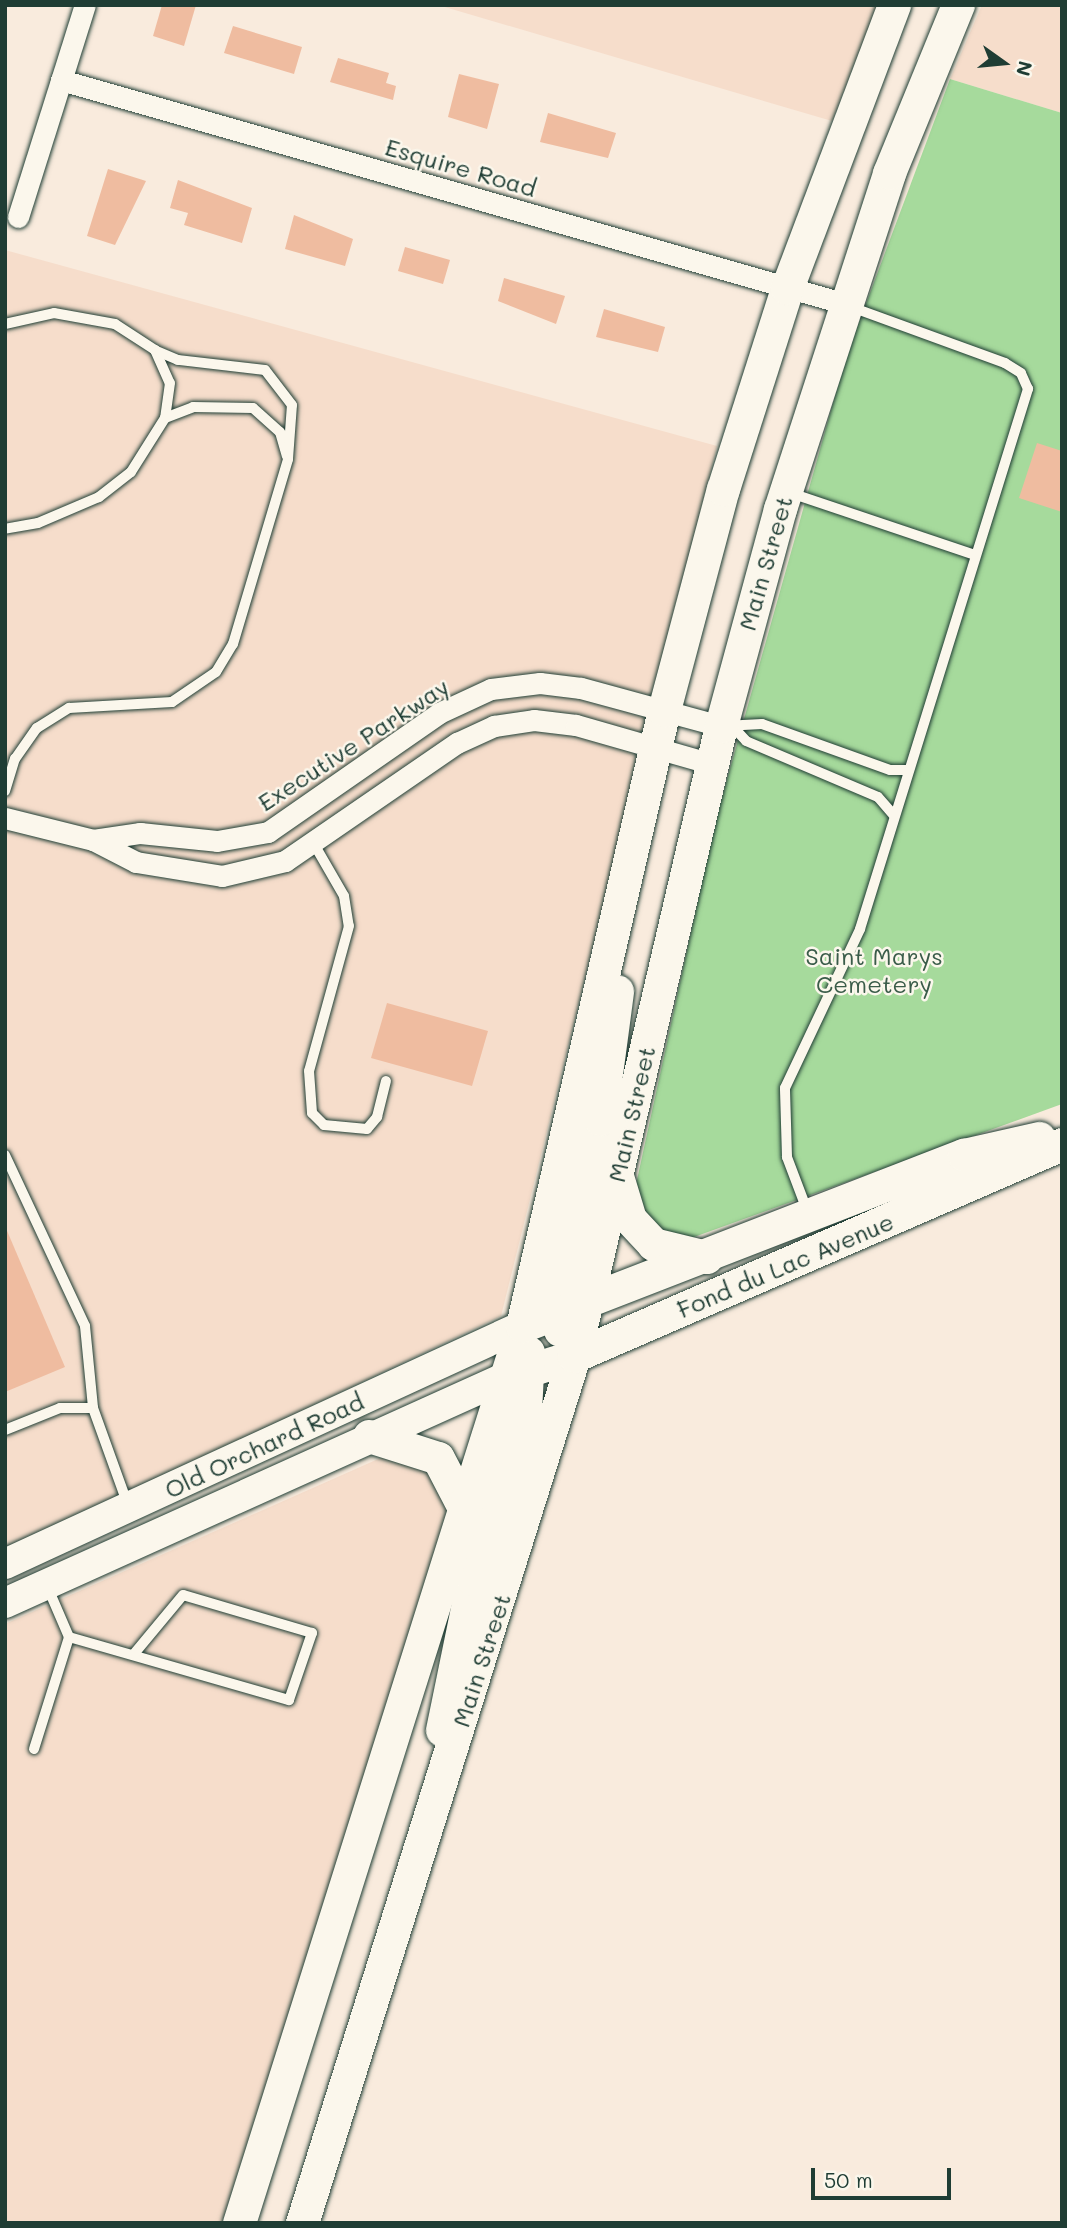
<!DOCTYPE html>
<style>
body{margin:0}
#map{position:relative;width:1067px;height:2228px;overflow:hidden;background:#f9ebdd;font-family:Mali,sans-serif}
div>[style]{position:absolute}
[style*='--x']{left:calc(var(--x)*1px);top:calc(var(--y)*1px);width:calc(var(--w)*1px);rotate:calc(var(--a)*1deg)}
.built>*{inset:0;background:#f6ddcb}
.green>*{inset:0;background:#a6da9c}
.building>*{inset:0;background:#efbca0}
.roads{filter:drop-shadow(0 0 2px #1f3d34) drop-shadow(0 0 2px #1f3d34)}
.lane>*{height:10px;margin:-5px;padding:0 5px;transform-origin:5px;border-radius:5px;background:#fbf7ec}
.street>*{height:21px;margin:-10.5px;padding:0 10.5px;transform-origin:10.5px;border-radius:10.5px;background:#fbf7ec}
.secondary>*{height:30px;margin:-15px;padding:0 15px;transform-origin:15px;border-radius:15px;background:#fbf7ec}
.primary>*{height:33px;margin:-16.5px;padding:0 16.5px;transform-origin:16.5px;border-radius:16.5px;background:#fbf7ec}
span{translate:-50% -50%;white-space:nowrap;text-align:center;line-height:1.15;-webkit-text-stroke:5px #fbf7ec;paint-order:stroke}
.street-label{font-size:24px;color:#1f3d34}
.park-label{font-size:24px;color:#3a5c49}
.frame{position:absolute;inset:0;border:7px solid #1f3d34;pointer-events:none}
.north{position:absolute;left:969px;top:28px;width:70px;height:70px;-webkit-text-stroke:5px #fbf7ec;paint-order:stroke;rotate:105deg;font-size:19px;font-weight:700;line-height:28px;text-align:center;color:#1f3d34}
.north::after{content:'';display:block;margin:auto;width:24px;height:32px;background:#1f3d34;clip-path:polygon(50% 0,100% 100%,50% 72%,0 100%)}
.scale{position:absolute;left:811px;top:2168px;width:140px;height:32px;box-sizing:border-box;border:4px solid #1f3d34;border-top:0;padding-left:9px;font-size:21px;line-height:24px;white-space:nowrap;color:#1f3d34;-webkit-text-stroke:5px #fbf7ec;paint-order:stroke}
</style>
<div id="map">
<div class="built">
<div style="clip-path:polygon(438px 5px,878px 5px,832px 121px)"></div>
<div style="clip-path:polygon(982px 5px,1062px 5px,1062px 113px,950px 79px)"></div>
<div style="clip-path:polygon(5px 250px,717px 446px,501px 1316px,5px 1552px)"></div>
<div style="clip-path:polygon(394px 1452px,425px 1461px,448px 1511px,222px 2223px,5px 2223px,5px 1624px)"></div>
</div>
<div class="green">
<div style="clip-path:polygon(950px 79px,1062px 113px,1062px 1104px,683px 1241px,646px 1224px,635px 1189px,715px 822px,846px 357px)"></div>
</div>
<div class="building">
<div style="clip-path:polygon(162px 5px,196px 5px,184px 46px,153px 36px)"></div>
<div style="clip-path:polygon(233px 26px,302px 47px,294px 74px,224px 53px)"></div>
<div style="clip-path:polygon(338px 58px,389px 73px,386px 83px,396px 86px,393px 100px,330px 82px)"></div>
<div style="clip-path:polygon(459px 74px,499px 84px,487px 129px,448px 117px)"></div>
<div style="clip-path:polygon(548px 113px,616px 133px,608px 158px,540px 142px)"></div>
<div style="clip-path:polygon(108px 169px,146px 181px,115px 245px,87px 236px)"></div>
<div style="clip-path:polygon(178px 180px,252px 208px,242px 243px,184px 225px,188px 213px,170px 208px)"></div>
<div style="clip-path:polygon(294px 215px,353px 239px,345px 266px,285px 249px)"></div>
<div style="clip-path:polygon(405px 247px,450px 260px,443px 284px,398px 271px)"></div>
<div style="clip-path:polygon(504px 278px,565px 296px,556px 324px,498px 301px)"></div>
<div style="clip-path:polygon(604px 309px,665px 327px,658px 352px,596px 337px)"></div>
<div style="clip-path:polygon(1037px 443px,1062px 451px,1062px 512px,1019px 498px)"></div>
<div style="clip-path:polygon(387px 1003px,488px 1031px,472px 1086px,371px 1058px)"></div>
<div style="clip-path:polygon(5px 1226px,65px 1367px,5px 1392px)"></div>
</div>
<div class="roads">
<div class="lane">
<div style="--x:5;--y:324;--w:50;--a:-12.7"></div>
<div style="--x:54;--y:313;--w:62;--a:10.2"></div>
<div style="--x:115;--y:324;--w:48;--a:33"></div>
<div style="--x:155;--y:350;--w:36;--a:66"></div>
<div style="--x:170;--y:383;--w:35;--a:98"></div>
<div style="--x:165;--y:418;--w:64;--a:122.2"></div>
<div style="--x:131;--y:472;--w:41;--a:142"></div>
<div style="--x:99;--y:497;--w:66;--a:156.9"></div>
<div style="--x:38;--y:523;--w:34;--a:170"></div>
<div style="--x:165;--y:418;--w:30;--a:-21"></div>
<div style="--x:193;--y:407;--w:60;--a:1"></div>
<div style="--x:253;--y:408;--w:36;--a:42"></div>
<div style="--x:280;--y:432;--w:25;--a:74"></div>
<div style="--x:788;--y:492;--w:197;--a:18.6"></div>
<div style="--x:724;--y:726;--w:38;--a:-3"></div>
<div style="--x:762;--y:724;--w:136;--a:19.8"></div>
<div style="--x:890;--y:770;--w:18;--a:0"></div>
<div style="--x:735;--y:729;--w:16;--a:47"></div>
<div style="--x:746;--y:741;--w:143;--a:23"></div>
<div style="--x:878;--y:797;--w:23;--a:49"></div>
<div style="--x:5;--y:791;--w:34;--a:-73"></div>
<div style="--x:15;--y:759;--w:38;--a:-55"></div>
<div style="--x:37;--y:728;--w:38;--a:-32"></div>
<div style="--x:69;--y:708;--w:103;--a:-3.3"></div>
<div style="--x:172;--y:702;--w:53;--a:-34.3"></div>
<div style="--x:216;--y:672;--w:33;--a:-59"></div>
<div style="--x:233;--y:644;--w:193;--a:-73.4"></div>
<div style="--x:288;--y:459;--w:54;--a:-85.8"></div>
<div style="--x:292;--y:405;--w:44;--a:-127.6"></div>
<div style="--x:265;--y:370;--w:88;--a:-173.4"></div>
<div style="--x:178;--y:360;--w:25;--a:-157"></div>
<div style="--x:314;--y:844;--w:60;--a:60"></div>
<div style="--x:344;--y:896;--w:30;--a:81"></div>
<div style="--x:349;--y:926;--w:150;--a:105.4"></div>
<div style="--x:309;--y:1071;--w:42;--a:85.9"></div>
<div style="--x:312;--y:1113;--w:17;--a:45"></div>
<div style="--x:324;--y:1125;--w:43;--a:5.3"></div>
<div style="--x:367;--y:1129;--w:16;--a:-50"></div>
<div style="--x:377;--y:1117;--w:37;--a:-76"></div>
<div style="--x:5;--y:1155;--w:189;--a:64.9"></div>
<div style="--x:85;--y:1326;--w:82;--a:84.4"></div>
<div style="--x:93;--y:1408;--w:103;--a:70.2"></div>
<div style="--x:807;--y:1210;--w:57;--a:-110.7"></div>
<div style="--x:787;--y:1157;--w:69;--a:-91.7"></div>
<div style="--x:785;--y:1088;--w:176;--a:-64.7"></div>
<div style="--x:860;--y:929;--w:566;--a:-72.72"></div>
<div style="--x:1028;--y:389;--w:17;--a:-114"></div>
<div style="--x:1021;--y:373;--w:19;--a:-148"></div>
<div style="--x:1005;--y:363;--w:164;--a:-160"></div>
<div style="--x:5;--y:1430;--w:59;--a:-21.8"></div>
<div style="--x:60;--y:1408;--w:33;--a:0"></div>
<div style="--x:69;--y:1637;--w:229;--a:16"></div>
<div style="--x:289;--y:1700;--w:71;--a:-71.1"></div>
<div style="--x:312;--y:1633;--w:134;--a:-163.6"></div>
<div style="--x:183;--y:1595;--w:78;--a:129.8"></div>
<div style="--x:34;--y:1749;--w:117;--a:-72.6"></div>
<div style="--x:69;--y:1637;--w:56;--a:-113.3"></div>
</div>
<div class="street">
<div style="--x:61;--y:80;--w:816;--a:15.93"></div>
<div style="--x:18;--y:217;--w:222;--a:-72.5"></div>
<div style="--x:5;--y:818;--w:91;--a:14"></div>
<div style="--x:93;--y:840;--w:48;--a:27.1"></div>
<div style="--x:136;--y:862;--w:87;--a:9.2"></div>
<div style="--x:222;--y:876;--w:65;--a:-13.4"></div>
<div style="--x:285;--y:861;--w:209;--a:-34.5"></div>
<div style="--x:457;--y:743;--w:41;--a:-24.7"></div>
<div style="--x:494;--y:726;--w:40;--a:-8.5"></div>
<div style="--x:534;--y:720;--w:42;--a:6.8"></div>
<div style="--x:576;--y:725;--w:141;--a:16"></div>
<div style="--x:93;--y:840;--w:48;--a:-8.5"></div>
<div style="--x:140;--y:833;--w:77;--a:5.9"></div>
<div style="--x:217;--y:841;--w:52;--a:-10"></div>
<div style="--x:268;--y:832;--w:208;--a:-34.8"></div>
<div style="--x:439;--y:713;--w:57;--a:-24.8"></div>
<div style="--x:491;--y:689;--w:49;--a:-7"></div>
<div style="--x:540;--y:683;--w:41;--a:7"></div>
<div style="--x:581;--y:688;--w:145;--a:15.2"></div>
</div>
<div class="secondary">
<div style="--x:5;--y:1564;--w:569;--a:-24.72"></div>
<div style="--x:5;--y:1603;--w:547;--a:-24.27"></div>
</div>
<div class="primary">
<div style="--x:617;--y:1176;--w:45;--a:73.2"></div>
<div style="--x:630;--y:1219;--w:34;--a:47"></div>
<div style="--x:653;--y:1244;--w:55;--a:13.8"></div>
<div style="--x:522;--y:1326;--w:474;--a:-21.2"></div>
<div style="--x:964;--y:1155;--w:77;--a:-12.8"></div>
<div style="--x:560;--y:1330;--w:51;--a:-86.6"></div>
<div style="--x:563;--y:1279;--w:164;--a:-77"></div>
<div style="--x:600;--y:1119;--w:129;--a:-82.4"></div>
<div style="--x:504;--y:1378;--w:73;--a:-17.4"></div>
<div style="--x:574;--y:1356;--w:532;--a:-23.48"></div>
<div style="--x:369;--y:1436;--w:72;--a:17.7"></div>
<div style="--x:438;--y:1458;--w:56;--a:62.5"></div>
<div style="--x:442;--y:1730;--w:154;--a:-78.4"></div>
<div style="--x:473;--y:1579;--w:175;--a:-72.7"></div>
<div style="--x:525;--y:1412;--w:60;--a:-87.1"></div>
<div style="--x:239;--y:2223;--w:941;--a:-72.49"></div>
<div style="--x:522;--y:1326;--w:632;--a:-77.02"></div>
<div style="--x:664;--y:710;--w:229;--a:-75.1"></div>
<div style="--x:723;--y:489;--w:211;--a:-72.3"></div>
<div style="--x:787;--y:288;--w:303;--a:-69.3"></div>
<div style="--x:302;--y:2223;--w:909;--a:-72.58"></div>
<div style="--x:574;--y:1356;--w:647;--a:-76.87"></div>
<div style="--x:721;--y:726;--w:225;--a:-74.8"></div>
<div style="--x:780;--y:509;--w:353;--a:-72"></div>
<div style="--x:889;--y:173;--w:182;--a:-67.7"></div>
</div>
</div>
<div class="street-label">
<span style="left:461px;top:167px;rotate:16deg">Esquire Road</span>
<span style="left:765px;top:563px;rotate:-74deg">Main Street</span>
<span style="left:353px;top:744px;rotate:-33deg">Executive Parkway</span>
<span style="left:631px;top:1114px;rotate:-77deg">Main Street</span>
<span style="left:785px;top:1265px;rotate:-23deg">Fond du Lac Avenue</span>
<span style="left:264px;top:1445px;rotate:-25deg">Old Orchard Road</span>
<span style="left:481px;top:1660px;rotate:-72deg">Main Street</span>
</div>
<div class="park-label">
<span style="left:874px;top:970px">Saint Marys<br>Cemetery</span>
</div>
<div class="frame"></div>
<div class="north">N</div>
<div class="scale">50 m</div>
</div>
